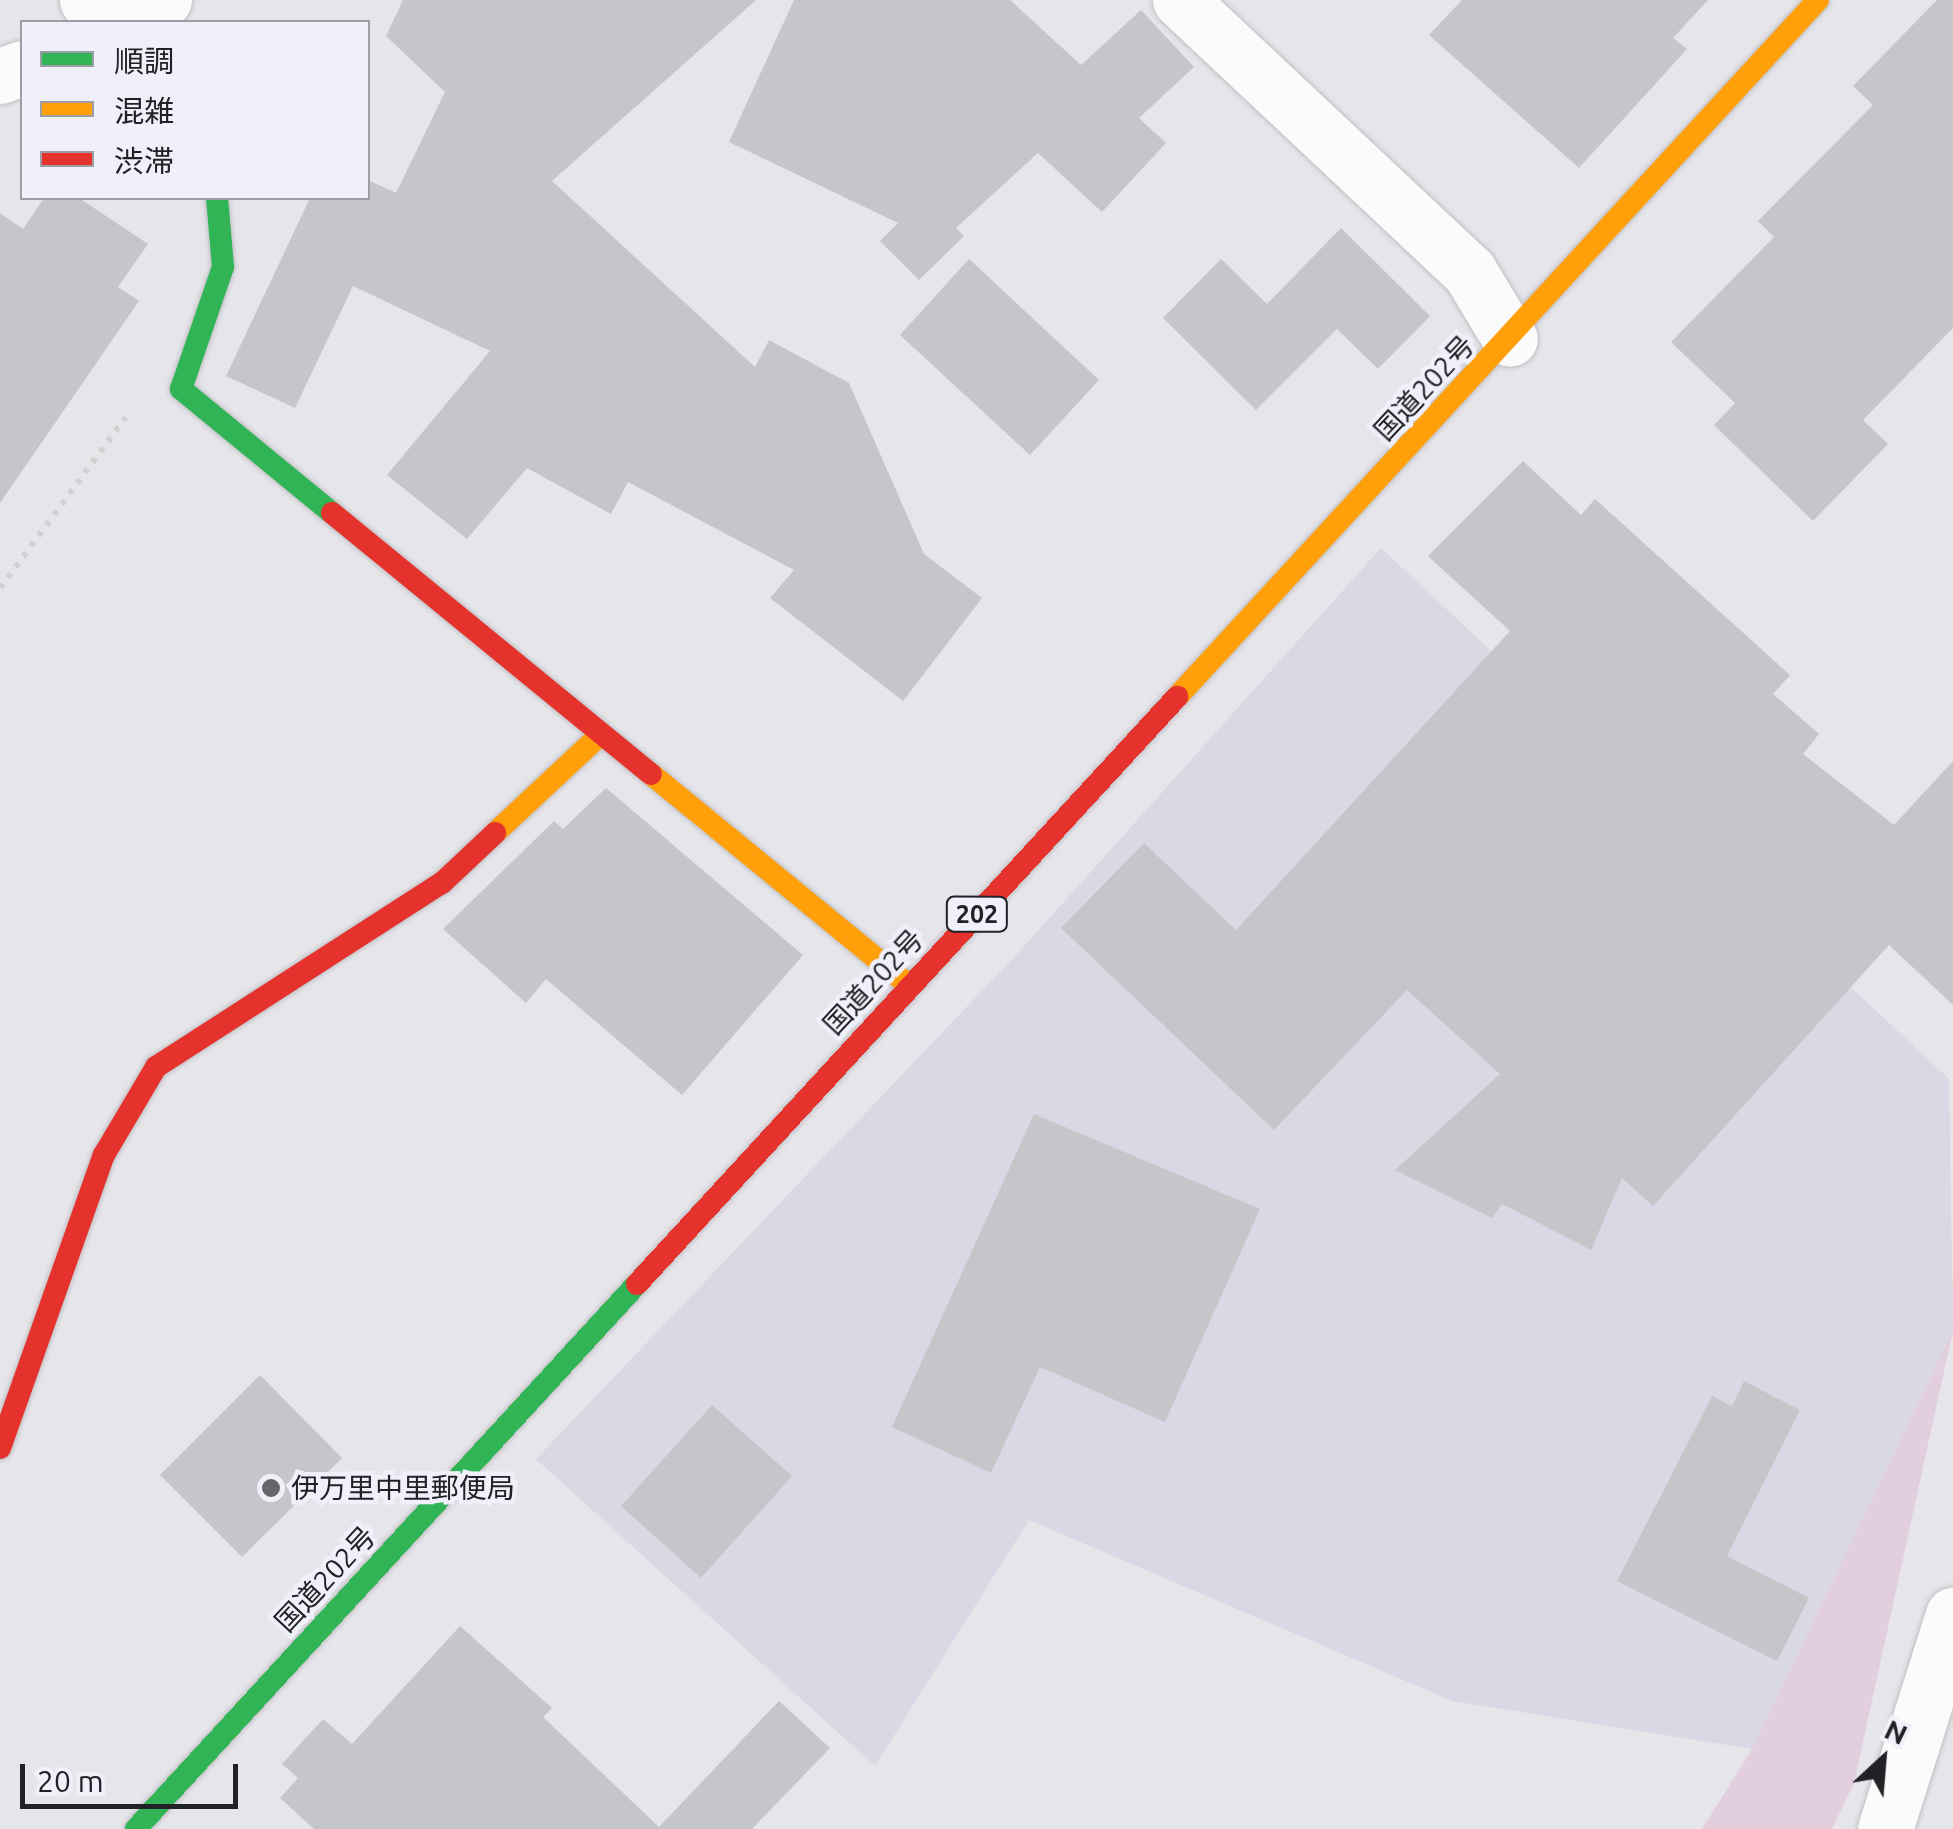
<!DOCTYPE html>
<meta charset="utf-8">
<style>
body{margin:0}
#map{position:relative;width:1953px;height:1829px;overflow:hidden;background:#e5e5ea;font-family:Ubuntu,"Noto Sans JP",sans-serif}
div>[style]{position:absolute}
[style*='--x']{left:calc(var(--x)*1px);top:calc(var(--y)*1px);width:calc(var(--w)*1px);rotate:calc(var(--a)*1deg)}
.built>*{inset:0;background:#d9d9e5}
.green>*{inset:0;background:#e2cede}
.building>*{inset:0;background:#c5c6ca}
.path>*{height:6px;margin-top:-3px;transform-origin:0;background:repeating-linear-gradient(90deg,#d1d1d2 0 5px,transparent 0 13px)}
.roads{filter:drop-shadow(0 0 2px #c0c0c4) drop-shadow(0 0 2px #c0c0c4)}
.street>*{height:55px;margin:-27.5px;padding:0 27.5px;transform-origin:27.5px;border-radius:27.5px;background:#fbfbfc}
.fast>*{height:22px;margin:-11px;padding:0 11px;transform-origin:11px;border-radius:11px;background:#30b455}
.slow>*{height:22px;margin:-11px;padding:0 11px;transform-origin:11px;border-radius:11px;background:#ff9f0a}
.jam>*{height:22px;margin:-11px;padding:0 11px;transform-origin:11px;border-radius:11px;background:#e5322d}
.dots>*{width:28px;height:28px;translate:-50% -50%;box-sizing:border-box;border:5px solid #eff0fa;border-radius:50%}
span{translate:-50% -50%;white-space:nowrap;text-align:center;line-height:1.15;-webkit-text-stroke:9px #eff0fa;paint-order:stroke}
.shield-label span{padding:2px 8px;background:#eff0fa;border:2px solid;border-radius:8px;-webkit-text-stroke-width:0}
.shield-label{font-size:25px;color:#212225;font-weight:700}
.street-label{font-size:28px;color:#212225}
.poi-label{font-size:28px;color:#212225}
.left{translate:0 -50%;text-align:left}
.legend{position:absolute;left:20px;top:20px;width:350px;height:180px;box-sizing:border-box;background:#eff0fa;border:2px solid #9d9ea5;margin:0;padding:12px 18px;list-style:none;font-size:30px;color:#212225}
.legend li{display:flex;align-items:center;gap:20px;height:50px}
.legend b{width:50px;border:2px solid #9d9ea5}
.north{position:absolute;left:1833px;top:1709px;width:100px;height:100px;-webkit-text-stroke:8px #eff0fa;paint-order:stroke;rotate:26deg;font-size:28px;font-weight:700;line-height:40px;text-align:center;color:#212225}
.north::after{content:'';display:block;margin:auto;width:35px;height:45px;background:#212225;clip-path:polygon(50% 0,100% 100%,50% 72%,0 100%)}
.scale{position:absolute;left:20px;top:1764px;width:218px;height:45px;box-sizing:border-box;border:5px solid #212225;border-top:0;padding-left:12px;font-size:30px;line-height:35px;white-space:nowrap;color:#212225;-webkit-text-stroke:8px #eff0fa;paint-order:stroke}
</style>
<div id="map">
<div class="built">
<div style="clip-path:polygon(1381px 548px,1949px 1079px,1953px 1330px,1752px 1749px,1452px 1701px,1029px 1520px,875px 1766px,536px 1459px,1018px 953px)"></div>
</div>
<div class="green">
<div style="clip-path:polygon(1953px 1330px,1854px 1783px,1832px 1829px,1702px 1829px,1752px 1749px)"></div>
</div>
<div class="building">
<div style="clip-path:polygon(403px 0,756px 0,552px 181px,755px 367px,769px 340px,849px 383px,924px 554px,982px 598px,903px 701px,770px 598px,794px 570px,628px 482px,611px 514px,527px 468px,467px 539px,387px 475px,490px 351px,353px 286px,295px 408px,226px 376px,310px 198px,368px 198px,368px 180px,396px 193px,445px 92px,386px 36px)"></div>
<div style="clip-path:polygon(794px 0,1010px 0,1081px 65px,1141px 10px,1194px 67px,1139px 118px,1166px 143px,1102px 212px,1038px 153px,956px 228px,964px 236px,919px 280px,880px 241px,898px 223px,729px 142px)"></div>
<div style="clip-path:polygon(1462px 0,1708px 0,1673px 38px,1687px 49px,1579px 168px,1429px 35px)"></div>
<div style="clip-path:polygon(1937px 0,1953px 0,1953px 328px,1863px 420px,1888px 444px,1813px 521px,1714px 425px,1735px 403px,1671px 342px,1774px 237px,1758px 221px,1873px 105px,1853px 86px)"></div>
<div style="clip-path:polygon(44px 198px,79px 198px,148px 244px,118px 287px,139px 301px,0 503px,0 213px,23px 229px)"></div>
<div style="clip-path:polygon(1341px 228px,1430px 316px,1378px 369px,1337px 329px,1256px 410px,1163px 318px,1221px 259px,1267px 304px)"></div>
<div style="clip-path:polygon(969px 259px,1099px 380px,1030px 455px,900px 335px)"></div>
<div style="clip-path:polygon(1523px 461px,1581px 515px,1595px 499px,1790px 675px,1773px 694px,1819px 734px,1803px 754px,1894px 825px,1953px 761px,1953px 1005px,1889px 945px,1653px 1206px,1622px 1178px,1591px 1250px,1502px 1204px,1492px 1218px,1395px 1170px,1500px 1074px,1407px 990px,1274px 1130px,1061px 928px,1144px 843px,1236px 930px,1510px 631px,1428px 556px)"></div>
<div style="clip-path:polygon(606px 788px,803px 955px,682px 1095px,546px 979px,526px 1003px,443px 929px,554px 821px,563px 829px)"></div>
<div style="clip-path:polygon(1034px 1114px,1260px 1209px,1165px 1422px,1040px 1367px,991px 1473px,892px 1427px)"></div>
<div style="clip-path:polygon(260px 1375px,342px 1458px,242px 1557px,160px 1475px)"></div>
<div style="clip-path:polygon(1744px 1381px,1800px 1410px,1727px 1556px,1809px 1598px,1777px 1661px,1617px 1581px,1712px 1396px,1732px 1406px)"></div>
<div style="clip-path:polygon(712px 1405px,792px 1476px,701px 1578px,621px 1506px)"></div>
<div style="clip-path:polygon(460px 1626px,552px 1708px,543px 1717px,659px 1827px,779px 1701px,830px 1748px,752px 1829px,314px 1829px,280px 1798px,298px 1778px,282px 1764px,323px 1719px,352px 1744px)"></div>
</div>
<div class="path">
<div style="--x:0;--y:588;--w:212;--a:-53.6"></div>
</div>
<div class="roads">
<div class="street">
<div style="--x:87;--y:0;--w:27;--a:54"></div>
<div style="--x:1180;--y:0;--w:396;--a:43.2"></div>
<div style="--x:1469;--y:271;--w:79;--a:58.9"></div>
<div style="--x:132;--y:22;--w:39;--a:-35"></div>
<div style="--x:0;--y:76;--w:23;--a:-20"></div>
<div style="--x:1885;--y:1829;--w:225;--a:-72.4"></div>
</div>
<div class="fast">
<div style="--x:217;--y:198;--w:69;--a:85"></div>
<div style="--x:223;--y:267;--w:129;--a:109"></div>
<div style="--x:181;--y:389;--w:195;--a:39.4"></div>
<div style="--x:136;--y:1829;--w:740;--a:-47.41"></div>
</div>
<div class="slow">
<div style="--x:1177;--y:697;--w:947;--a:-47.4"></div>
<div style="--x:651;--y:774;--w:335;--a:39.3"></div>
<div style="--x:495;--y:833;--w:144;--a:-43"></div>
</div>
<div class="jam">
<div style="--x:332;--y:513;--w:412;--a:39.3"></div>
<div style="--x:637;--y:1284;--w:798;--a:-47.39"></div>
<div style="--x:0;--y:1448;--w:311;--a:-70.5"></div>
<div style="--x:104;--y:1155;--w:102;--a:-59.4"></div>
<div style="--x:156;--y:1067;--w:340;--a:-32.8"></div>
<div style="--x:442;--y:883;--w:73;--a:-43.3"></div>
</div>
</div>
<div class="dots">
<div style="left:271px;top:1488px;background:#66666a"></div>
</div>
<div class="shield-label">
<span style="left:977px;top:914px">202</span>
</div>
<div class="street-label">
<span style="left:1424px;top:388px;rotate:-47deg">国道202号</span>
<span style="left:873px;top:982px;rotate:-47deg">国道202号</span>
<span style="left:325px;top:1579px;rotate:-47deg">国道202号</span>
</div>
<div class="poi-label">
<span class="left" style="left:291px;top:1488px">伊万里中里郵便局</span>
</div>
<ul class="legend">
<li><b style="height:12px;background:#30b455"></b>順調</li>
<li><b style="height:12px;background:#ff9f0a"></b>混雑</li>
<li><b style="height:12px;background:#e5322d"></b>渋滞</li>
</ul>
<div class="north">N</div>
<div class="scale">20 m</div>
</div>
